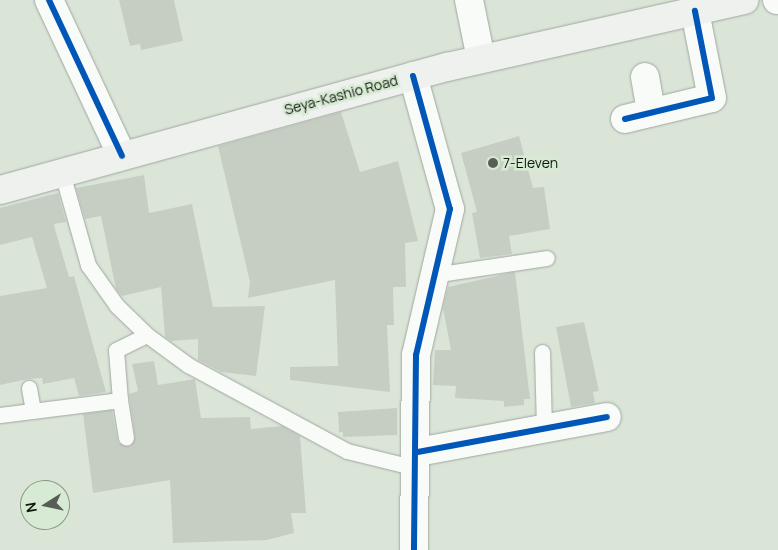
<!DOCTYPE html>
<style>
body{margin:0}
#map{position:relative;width:778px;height:550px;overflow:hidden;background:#dae5d8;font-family:Manrope,sans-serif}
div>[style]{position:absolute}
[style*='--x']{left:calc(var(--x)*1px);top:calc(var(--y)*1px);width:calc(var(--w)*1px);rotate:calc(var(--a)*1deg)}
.building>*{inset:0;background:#c6cec4}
.roads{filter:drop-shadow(0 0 1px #9fa79e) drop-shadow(0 0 1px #9fa79e)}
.service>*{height:15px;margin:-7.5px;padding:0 7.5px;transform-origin:7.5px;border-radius:7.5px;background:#f9fbf9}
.minor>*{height:28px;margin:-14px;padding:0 14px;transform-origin:14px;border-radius:14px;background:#f9fbf9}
.secondary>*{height:28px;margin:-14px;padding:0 14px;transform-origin:14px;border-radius:14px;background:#eef1ed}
.cycleway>*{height:6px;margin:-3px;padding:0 3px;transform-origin:3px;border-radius:3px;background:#0057b8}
.dots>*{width:14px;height:14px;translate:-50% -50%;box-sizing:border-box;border:2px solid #d7ead3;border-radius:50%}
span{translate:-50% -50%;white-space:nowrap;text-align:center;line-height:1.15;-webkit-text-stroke:5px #d7ead3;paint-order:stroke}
.street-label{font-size:14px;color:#0f160e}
.poi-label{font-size:14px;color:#0f160e}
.left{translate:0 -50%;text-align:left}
.north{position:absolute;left:20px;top:480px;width:50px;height:50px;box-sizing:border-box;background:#d7ead3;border:1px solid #879584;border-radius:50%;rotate:260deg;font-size:14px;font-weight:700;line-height:20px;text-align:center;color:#0f160e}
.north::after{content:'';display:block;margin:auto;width:18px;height:22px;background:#565e55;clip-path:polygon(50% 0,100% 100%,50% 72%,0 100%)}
</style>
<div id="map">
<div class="building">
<div style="clip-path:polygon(119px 0,174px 0,183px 41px,141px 50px,140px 44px,130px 46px)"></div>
<div style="clip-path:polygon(341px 112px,360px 172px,398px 161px,418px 241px,405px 243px,406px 287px,393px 287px,394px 325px,387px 325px,390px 392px,290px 380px,290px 367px,338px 366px,335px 280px,248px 298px,250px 282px,218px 146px)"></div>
<div style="clip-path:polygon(519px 136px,533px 188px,544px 187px,550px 229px,509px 236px,512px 254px,480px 258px,472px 213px,477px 212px,461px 153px)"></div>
<div style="clip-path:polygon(144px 175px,149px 213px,192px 204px,213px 307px,265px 306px,256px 376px,221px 372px,198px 360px,198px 339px,171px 341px,165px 337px,161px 287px,122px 296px,116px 289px,101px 216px,85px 219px,76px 188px)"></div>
<div style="clip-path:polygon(58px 193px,66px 222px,54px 224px,55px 229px,69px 277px,74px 276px,106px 392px,79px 396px,74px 378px,43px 384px,42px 378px,28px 379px,0 385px,0 296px,47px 288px,32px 237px,0 245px,0 208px)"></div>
<div style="clip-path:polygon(515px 272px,530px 399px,524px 399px,524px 405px,504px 407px,504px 401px,455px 398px,456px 386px,433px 385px,435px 350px,451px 350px,443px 308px,448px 287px)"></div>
<div style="clip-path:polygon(584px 322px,599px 391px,593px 392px,595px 403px,571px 407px,556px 327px)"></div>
<div style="clip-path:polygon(154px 361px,158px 385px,195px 379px,201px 418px,250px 417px,251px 429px,282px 426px,300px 436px,306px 513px,291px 513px,294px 533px,267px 540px,173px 543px,170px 480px,93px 493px,83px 414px,112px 410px,118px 443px,131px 446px,135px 437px,129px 394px,138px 391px,132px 364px)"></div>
<div style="clip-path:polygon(397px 408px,397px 435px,343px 437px,343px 432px,339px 432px,338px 412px)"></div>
</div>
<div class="roads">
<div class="service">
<div style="--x:62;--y:173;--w:96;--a:74.2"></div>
<div style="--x:88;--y:265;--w:50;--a:54.7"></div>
<div style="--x:117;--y:306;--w:42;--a:44"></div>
<div style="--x:147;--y:335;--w:51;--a:36.2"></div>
<div style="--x:188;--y:365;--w:181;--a:28.4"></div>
<div style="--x:347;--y:451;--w:67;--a:13.8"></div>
<div style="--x:433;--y:275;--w:115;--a:-8.5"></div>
<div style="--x:542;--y:352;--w:77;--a:88.5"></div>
<div style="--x:29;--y:388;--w:23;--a:80"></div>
<div style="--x:120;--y:400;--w:38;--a:81"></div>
<div style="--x:0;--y:415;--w:121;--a:-7.1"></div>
<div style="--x:120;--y:400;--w:50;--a:-94.6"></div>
<div style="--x:116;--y:350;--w:34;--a:-26"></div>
</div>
<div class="minor">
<div style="--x:49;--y:0;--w:172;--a:64.9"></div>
<div style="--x:469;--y:0;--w:60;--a:78.5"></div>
<div style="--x:777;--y:0;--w:1;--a:0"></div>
<div style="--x:413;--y:76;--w:138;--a:74.5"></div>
<div style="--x:450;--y:209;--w:150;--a:103.1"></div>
<div style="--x:416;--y:355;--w:195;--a:90.6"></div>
<div style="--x:645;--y:77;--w:36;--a:80"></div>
<div style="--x:625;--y:119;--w:89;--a:-13.6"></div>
<div style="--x:712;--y:98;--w:89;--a:-101.1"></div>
<div style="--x:418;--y:452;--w:192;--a:-10.5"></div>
</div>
<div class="secondary">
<div style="--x:0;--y:190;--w:464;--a:-15.4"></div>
<div style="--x:447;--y:67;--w:305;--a:-12.7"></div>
</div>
</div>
<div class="cycleway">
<div style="--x:49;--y:0;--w:172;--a:64.9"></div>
<div style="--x:413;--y:76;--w:138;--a:74.5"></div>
<div style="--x:450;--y:209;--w:150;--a:103.1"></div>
<div style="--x:416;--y:355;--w:195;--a:90.6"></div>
<div style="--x:625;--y:119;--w:89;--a:-13.6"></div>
<div style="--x:712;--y:98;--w:89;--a:-101.1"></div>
<div style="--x:418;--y:452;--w:192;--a:-10.5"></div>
</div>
<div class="dots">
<div style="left:493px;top:163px;background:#565e55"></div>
</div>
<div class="street-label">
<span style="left:341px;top:95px;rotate:-15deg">Seya-Kashio Road</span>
</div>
<div class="poi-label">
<span class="left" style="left:503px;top:163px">7-Eleven</span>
</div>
<div class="north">N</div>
</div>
